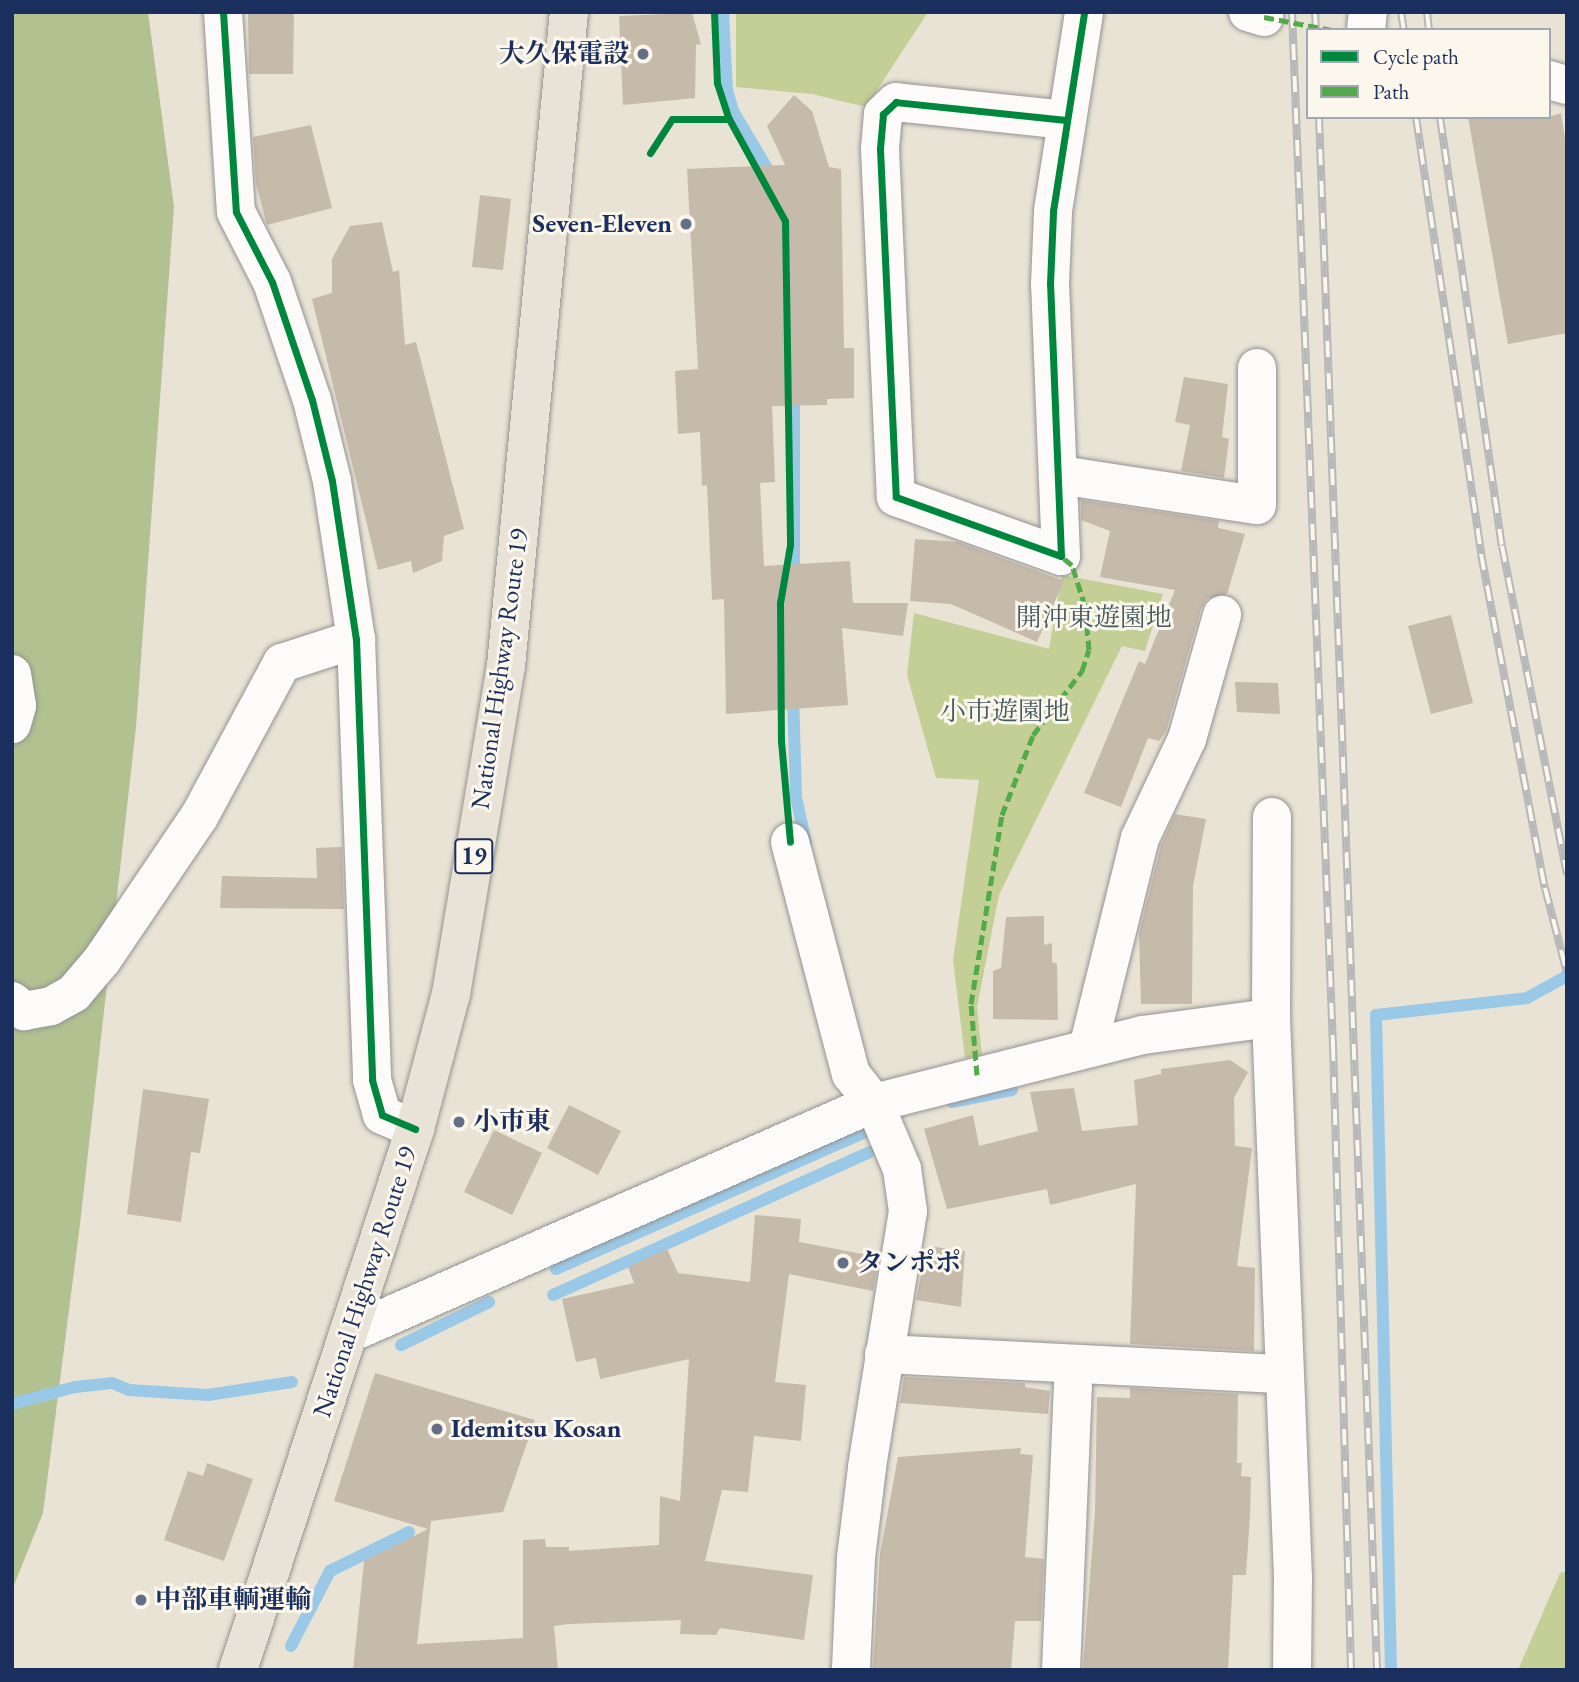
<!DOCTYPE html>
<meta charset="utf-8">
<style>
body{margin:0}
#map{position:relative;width:1579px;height:1682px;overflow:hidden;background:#e8e3d4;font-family:"EB Garamond","Noto Serif JP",serif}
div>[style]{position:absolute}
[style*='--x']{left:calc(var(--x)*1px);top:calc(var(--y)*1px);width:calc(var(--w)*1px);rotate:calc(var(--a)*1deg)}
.green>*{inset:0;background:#c4cf96}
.forest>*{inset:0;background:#b1c190}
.stream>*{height:12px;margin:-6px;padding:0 6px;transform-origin:6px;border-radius:6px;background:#9ac9e7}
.building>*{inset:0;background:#c6baaa}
.roads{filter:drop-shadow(0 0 2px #929393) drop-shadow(0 0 2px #929393)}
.street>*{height:38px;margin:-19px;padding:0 19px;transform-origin:19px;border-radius:19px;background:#fcfbf9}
.highway>*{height:38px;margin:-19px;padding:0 19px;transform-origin:19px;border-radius:19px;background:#e9e2d6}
.rail>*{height:8px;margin-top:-4px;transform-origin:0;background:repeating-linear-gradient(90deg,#fbf7ec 0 16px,#b6b8ba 0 32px);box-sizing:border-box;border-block:2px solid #b6b8ba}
.quiet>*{height:5px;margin-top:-2.5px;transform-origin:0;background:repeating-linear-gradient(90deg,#52ab49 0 10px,transparent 0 15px)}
.cycleway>*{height:7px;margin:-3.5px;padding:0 3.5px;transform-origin:3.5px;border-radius:3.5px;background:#00873e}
.dots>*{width:19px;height:19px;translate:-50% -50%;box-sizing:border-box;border:4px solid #fbf7ec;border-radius:50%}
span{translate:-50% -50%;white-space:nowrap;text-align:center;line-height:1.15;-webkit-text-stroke:6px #fbf7ec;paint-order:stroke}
.shield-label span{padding:2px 5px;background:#fbf7ec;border:2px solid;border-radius:5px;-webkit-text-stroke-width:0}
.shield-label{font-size:24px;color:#1b2f5e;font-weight:700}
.poi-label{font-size:26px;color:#1b2f5e;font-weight:700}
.right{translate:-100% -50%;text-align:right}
.left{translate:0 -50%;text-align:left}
.park-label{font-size:26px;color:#455a60}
.street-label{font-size:26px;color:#1b2f5e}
.frame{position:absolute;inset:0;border:14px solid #1b2f5e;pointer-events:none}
.legend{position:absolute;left:1306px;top:28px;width:245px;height:91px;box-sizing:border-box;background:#fbf7ec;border:2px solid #a1a7b3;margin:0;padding:9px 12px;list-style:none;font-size:21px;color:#1b2f5e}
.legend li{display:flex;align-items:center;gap:14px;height:35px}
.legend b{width:35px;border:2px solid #a1a7b3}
</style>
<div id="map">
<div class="green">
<div style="clip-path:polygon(736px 12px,928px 12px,866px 107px,812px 94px,736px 87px)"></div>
<div style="clip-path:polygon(1062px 575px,1163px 594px,1145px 651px,1122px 646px,999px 895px,977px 1007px,982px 1055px,965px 1058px,953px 960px,979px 780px,936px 778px,907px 675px,914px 613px,1049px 649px)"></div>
<div style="clip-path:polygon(1567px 1571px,1567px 1670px,1518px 1670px,1560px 1573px)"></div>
</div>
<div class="forest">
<div style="clip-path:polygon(12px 12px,148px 12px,174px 207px,136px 727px,80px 1224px,43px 1513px,12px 1590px)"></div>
</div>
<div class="stream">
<div style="--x:723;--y:12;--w:78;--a:87.1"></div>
<div style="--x:727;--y:90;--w:22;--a:74"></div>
<div style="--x:733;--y:111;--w:78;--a:59.2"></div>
<div style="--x:794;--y:579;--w:188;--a:-90"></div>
<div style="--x:793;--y:694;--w:103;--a:88.3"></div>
<div style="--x:796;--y:797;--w:47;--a:77.7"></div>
<div style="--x:952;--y:1102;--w:61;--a:-11.3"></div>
<div style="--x:556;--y:1269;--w:353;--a:-23.9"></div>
<div style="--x:553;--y:1295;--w:347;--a:-24.3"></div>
<div style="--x:401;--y:1345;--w:98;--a:-26"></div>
<div style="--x:12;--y:1404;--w:65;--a:-15.1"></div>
<div style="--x:75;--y:1387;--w:37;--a:-6"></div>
<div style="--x:112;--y:1383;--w:18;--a:22"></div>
<div style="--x:129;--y:1390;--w:79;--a:3.6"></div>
<div style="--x:208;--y:1395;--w:85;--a:-8.8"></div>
<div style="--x:291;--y:1646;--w:85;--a:-62.5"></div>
<div style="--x:330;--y:1571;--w:88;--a:-26.3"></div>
<div style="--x:1391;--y:1670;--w:655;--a:-91.31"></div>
<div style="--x:1376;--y:1015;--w:152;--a:-6.4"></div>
<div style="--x:1527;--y:998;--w:46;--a:-28.8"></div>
</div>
<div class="building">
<div style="clip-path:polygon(248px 12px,294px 12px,293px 74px,249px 74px)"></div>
<div style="clip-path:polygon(692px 13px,701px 44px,696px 45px,695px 98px,623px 105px,619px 16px)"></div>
<div style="clip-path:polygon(794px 95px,812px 111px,829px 167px,841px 169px,844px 348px,854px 348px,854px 398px,827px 399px,827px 405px,772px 406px,775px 482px,760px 483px,764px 566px,850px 561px,853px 603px,908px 603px,903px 636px,842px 628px,848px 705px,726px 714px,724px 599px,712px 600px,707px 485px,702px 486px,700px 432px,678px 434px,675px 371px,698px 369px,687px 169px,785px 165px,767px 126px)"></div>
<div style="clip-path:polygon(1561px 113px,1567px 152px,1567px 333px,1508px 344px,1468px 117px,1549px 117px)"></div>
<div style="clip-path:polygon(311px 125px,332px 208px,267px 225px,256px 184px,253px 137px)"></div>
<div style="clip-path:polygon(480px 195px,511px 199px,503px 270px,472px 267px)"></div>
<div style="clip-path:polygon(382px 222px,393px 272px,399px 270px,405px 345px,416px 342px,464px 529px,444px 536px,442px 561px,413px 573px,411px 561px,378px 570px,312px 299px,332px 293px,332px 259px,350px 226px)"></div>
<div style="clip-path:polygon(1184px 377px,1228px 384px,1222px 437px,1229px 439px,1224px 478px,1181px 471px,1190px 425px,1175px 422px)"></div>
<div style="clip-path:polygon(1081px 500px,1219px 521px,1218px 528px,1245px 534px,1227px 594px,1207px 599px,1201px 609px,1166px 731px,1159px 741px,1148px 738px,1121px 807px,1084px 793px,1139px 661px,1145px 664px,1175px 590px,1100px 577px,1110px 531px,1081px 520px)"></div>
<div style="clip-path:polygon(915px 539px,958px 542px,1064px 581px,1037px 642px,951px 604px,910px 601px)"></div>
<div style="clip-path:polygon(1451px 615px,1473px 703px,1431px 714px,1408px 626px)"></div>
<div style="clip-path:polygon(1235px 682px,1278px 683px,1280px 714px,1237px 712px)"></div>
<div style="clip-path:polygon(1175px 814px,1206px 819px,1193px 886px,1192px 1004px,1141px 1004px,1139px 933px,1161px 845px)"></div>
<div style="clip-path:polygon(342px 847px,344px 909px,220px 908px,222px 876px,317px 878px,316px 848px)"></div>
<div style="clip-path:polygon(1044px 916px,1044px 945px,1052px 943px,1052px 962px,1057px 964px,1058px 1020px,993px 1019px,993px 971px,1001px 968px,1006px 917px)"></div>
<div style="clip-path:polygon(1230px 1060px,1248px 1072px,1234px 1098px,1235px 1146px,1252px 1148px,1237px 1266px,1255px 1268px,1254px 1351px,1130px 1344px,1136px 1184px,1050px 1205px,1047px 1189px,947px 1209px,924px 1129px,973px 1115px,979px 1146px,1038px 1131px,1030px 1092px,1074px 1088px,1082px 1131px,1138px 1125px,1134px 1080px,1161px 1074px,1161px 1069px)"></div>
<div style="clip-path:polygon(143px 1089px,209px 1099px,200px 1153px,191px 1152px,181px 1222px,127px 1214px)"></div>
<div style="clip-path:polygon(569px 1105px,621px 1131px,598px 1175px,547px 1148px)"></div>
<div style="clip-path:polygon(494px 1130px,542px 1153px,512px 1215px,464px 1192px)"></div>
<div style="clip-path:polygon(755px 1215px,801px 1219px,799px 1242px,879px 1257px,873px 1291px,789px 1274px,775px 1382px,806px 1385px,801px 1441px,754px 1436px,748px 1492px,722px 1490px,705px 1561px,813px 1575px,804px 1640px,720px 1628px,716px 1635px,680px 1634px,681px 1620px,568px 1624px,554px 1626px,558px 1670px,353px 1670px,364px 1561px,428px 1529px,334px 1501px,375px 1373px,535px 1420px,503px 1512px,431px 1521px,417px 1644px,523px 1638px,523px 1540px,545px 1539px,546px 1547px,569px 1547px,569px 1551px,659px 1545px,660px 1496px,680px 1501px,689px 1359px,600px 1379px,596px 1358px,576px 1362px,562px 1299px,634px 1283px,628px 1267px,667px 1249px,678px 1273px,750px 1282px)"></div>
<div style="clip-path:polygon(927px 1246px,965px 1251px,961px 1307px,916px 1300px)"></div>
<div style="clip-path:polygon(904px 1377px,1025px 1383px,1025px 1387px,1050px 1391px,1048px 1414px,900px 1403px)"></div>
<div style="clip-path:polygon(1130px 1388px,1238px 1394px,1237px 1463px,1242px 1463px,1241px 1476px,1251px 1477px,1250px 1515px,1246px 1575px,1233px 1575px,1228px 1670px,1083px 1670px,1095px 1512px,1097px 1397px,1130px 1398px)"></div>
<div style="clip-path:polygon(1021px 1448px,1020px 1454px,1033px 1455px,1025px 1557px,1044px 1559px,1041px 1621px,1015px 1621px,1011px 1670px,873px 1670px,880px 1554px,898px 1457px)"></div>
<div style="clip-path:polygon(207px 1463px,253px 1479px,224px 1561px,164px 1540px,188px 1471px,203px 1476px)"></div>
</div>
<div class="roads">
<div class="street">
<div style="--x:223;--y:12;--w:200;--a:86.3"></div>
<div style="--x:236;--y:212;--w:79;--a:62.8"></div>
<div style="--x:272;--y:282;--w:125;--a:71.3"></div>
<div style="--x:312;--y:400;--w:83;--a:76.1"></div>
<div style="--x:332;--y:481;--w:160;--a:81.4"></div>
<div style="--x:356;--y:639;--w:441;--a:87.9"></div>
<div style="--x:372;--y:1080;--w:36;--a:74"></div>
<div style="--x:382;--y:1115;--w:36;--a:23"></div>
<div style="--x:1248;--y:12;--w:17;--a:17"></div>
<div style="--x:1366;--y:30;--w:18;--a:-84"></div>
<div style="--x:1549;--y:80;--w:19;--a:16"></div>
<div style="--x:1066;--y:120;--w:171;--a:-174"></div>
<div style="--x:896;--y:102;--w:18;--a:137"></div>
<div style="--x:883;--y:114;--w:35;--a:95"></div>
<div style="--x:880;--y:149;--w:348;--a:87.4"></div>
<div style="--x:896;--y:497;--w:175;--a:19.7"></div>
<div style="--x:1061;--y:556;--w:272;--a:-92.3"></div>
<div style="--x:1050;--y:284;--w:73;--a:-87.6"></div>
<div style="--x:1053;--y:211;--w:201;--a:-81.1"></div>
<div style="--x:1060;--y:475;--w:199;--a:8.7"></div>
<div style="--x:1257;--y:505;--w:137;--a:-90"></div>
<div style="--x:12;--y:674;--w:32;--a:81"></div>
<div style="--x:17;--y:706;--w:19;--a:106"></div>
<div style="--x:1272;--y:817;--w:201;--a:90.3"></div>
<div style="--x:1271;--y:1018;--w:559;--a:87.75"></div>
<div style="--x:1293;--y:1577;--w:93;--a:90.6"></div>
<div style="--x:790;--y:842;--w:240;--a:75.3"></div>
<div style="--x:851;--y:1074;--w:37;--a:52"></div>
<div style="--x:874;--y:1103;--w:72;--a:67"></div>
<div style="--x:902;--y:1169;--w:42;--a:81.9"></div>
<div style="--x:908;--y:1211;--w:260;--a:99.1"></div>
<div style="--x:867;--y:1468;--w:91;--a:97"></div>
<div style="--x:856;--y:1558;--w:112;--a:92.6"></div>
<div style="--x:12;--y:1001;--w:16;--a:40"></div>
<div style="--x:24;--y:1011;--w:27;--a:-10"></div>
<div style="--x:51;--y:1006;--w:26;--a:-29"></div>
<div style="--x:74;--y:993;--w:43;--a:-49.7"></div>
<div style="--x:102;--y:960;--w:173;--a:-55.9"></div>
<div style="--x:199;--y:817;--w:175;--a:-61.7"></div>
<div style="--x:282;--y:663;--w:78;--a:-18"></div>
<div style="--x:1088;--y:1048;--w:216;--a:-76.1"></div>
<div style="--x:1140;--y:838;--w:110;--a:-64.6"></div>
<div style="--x:1187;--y:739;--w:129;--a:-74.2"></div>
<div style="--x:348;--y:1334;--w:574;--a:-23.71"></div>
<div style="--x:874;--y:1103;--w:277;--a:-14.2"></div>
<div style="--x:1143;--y:1035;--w:129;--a:-7.6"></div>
<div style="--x:884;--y:1354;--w:400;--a:2.9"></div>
<div style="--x:1061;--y:1670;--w:306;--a:-87.6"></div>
</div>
<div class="highway">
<div style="--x:238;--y:1670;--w:569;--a:-71.88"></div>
<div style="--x:415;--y:1129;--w:140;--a:-75.1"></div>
<div style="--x:451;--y:994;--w:333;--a:-80.5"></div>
<div style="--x:506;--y:666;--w:657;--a:-84.5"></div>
</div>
</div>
<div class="rail">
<div style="--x:1292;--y:12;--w:1034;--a:87.73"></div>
<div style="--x:1333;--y:1045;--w:625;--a:88.35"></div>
<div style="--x:1315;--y:12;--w:18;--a:87"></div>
<div style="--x:1401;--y:12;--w:18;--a:81"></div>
<div style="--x:1427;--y:12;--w:18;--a:84"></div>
<div style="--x:1319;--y:117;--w:1554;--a:87.86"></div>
<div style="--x:1416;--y:117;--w:442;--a:81.5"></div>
<div style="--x:1481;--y:554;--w:340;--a:79.2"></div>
<div style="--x:1545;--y:888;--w:88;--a:75.5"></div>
<div style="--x:1440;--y:117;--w:433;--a:81.8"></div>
<div style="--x:1502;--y:546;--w:335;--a:78.8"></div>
</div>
<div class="quiet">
<div style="--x:1264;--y:17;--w:69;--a:10.8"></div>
<div style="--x:977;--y:1075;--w:71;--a:-94.8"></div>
<div style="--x:971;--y:1004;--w:192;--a:-80.7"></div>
<div style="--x:1002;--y:815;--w:86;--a:-68.8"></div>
<div style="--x:1033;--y:735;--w:81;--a:-52.6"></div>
<div style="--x:1082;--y:671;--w:22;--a:-72"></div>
<div style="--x:1089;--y:650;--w:44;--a:-95.2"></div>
<div style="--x:1085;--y:606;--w:43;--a:-107.6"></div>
<div style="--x:1072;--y:565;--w:14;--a:-141"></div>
</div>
<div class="cycleway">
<div style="--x:223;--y:12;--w:200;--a:86.3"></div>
<div style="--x:236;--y:212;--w:79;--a:62.8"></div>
<div style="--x:272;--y:282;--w:125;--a:71.3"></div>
<div style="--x:312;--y:400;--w:83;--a:76.1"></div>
<div style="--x:332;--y:481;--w:160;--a:81.4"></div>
<div style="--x:356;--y:639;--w:441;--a:87.9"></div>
<div style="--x:372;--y:1080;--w:36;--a:74"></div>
<div style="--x:382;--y:1115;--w:36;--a:23"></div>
<div style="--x:714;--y:12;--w:71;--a:87.6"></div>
<div style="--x:717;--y:83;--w:38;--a:72"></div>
<div style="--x:729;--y:119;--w:116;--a:61.2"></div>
<div style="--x:785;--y:221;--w:324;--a:89.1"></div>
<div style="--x:790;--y:545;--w:59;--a:99.8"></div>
<div style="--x:780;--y:603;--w:138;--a:89.6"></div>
<div style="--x:781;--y:741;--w:101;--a:84.9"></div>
<div style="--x:1066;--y:120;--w:171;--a:-174"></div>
<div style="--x:896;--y:102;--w:18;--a:137"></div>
<div style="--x:883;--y:114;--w:35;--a:95"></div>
<div style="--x:880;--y:149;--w:348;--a:87.4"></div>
<div style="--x:896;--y:497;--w:175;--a:19.7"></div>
<div style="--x:1061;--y:556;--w:272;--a:-92.3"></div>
<div style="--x:1050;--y:284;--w:73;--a:-87.6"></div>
<div style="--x:1053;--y:211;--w:201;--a:-81.1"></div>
<div style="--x:650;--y:153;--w:40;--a:-57.1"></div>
<div style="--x:672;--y:119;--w:57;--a:0"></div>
</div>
<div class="dots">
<div style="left:643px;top:54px;background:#636e87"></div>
<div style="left:686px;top:224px;background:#636e87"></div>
<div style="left:459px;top:1122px;background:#636e87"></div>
<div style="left:843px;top:1263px;background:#636e87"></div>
<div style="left:437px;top:1429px;background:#636e87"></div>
<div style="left:141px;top:1600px;background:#636e87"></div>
</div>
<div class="shield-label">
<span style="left:474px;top:856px">19</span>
</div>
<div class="poi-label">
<span class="right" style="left:629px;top:54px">大久保電設</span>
<span class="right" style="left:672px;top:224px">Seven-Eleven</span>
<span class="left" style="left:473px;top:1122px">小市東</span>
<span class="left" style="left:857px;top:1263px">タンポポ</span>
<span class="left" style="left:451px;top:1429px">Idemitsu Kosan</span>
<span class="left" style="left:155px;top:1600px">中部車輌運輸</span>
</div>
<div class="park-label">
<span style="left:1094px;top:618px">開沖東遊園地</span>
<span style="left:1005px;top:712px">小市遊園地</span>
</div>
<div class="street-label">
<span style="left:500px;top:669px;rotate:-82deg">National Highway Route 19</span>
<span style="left:365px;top:1282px;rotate:-72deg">National Highway Route 19</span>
</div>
<div class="frame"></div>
<ul class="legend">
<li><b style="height:9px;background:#00873e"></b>Cycle path</li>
<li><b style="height:9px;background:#52ab49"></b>Path</li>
</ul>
</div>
